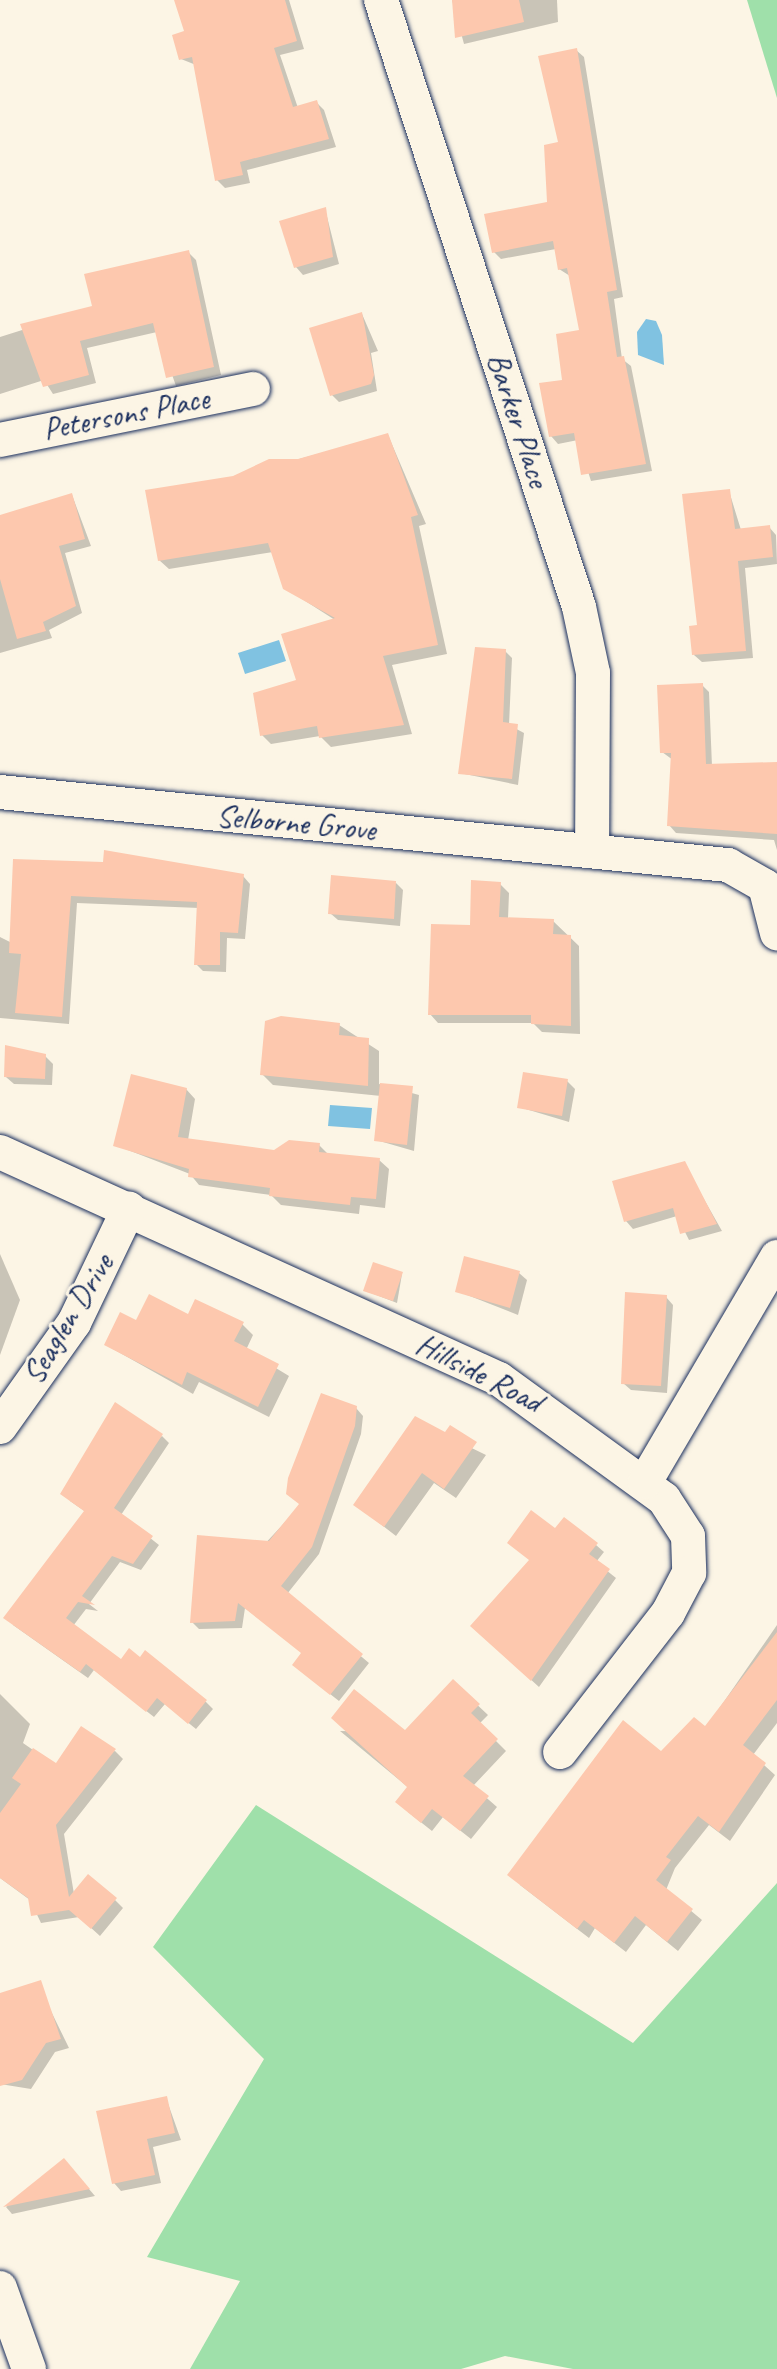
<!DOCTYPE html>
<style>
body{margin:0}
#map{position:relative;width:777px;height:2369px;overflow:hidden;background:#fcf5e5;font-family:Caveat,sans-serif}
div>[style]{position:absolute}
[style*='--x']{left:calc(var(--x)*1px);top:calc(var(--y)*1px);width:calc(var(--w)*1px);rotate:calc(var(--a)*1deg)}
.green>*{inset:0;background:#9fe0aa}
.water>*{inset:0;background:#80c2e1}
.shadow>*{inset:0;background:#0003}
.building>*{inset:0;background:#fdc8ae}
.roads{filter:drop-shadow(0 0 2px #1b2f5e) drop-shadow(0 0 2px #1b2f5e)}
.minor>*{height:34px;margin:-17px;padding:0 17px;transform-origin:17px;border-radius:17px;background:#fcf5e5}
span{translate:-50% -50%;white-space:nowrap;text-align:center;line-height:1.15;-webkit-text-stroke:6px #fcf5e5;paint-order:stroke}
.street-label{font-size:32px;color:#1b2f5e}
</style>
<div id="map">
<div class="green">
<div style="clip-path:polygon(747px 0,777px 0,777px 98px)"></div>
<div style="clip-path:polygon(256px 1805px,633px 2043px,777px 1883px,777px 2369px,573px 2369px,505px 2356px,461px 2369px,190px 2369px,240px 2281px,147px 2257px,264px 2059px,153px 1947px)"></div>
</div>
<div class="water">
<div style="clip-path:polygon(646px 319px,656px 321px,662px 335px,664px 365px,638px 355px,637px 332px)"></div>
<div style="clip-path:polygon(279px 640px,286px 661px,245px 674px,238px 653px)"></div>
<div style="clip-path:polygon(330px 1105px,372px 1108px,370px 1129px,328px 1126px)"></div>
</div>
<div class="shadow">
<div style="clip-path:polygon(176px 0,289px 0,304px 49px,280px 55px,298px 108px,316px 102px,324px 110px,336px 147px,247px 170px,250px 183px,225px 188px,217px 180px,196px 65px,181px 59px,186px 33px)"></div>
<div style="clip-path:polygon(452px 0,557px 0,558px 22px,464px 44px)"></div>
<div style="clip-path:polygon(576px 50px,584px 57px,623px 297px,614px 299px,622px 359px,631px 366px,652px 471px,591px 481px,578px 440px,558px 444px,551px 436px,581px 332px,570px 276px,559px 269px,556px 249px,501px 259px,494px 252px,549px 204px)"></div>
<div style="clip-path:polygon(325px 209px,339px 264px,303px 275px,296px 267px)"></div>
<div style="clip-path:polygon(188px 252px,196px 260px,221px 375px,176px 386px,157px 332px,87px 348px,96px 383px,53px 394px,44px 380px,0 394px,0 337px,95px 307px)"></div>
<div style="clip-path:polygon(362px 314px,378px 351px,371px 353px,377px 391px,339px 402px,332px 395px)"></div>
<div style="clip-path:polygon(388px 435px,426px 524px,419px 526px,447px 654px,392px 665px,412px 734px,331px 747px,320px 736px,271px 744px,262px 735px,335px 620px,285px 588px,273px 552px,169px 569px,159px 560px,233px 477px)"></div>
<div style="clip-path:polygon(729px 491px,741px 530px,769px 527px,776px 535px,777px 564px,745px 568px,753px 658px,702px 662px,694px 655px)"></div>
<div style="clip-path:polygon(72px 495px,91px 546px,65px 553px,82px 613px,49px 630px,52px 638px,0 653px,0 522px)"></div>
<div style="clip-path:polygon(505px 651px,512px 658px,509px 725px,524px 733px,518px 785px,460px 773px)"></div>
<div style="clip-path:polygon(702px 685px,709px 692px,712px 766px,777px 764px,777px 850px,774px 840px,676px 833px,669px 825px,673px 760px,662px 752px)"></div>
<div style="clip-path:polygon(15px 861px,243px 876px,250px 884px,245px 939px,227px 938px,226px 972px,203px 971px,196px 964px,199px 908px,77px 903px,69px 1024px,0 1018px,0 937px,12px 943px)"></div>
<div style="clip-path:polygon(396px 883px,403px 890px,400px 926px,338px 920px,330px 913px)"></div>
<div style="clip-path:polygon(500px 884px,509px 893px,508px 919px,553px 921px,579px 946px,580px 1034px,542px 1032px,533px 1023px,438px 1023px,430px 1014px)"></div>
<div style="clip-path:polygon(339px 1025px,379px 1051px,379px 1084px,419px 1095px,414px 1151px,376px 1140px,381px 1096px,273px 1085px,262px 1074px)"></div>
<div style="clip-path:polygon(45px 1056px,53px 1064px,52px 1085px,14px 1084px,6px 1077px)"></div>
<div style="clip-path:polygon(567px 1081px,575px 1089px,569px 1122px,519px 1107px)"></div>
<div style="clip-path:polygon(186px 1089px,195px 1099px,188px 1140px,275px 1152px,319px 1145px,329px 1155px,379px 1160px,389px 1169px,385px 1208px,360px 1205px,359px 1214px,281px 1205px,271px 1195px,199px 1185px,190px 1174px,115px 1145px)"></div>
<div style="clip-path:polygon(684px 1164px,722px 1231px,689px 1240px,677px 1216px,633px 1229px,626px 1221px)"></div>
<div style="clip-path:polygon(0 1254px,20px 1300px,0 1355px)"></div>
<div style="clip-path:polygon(519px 1273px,527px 1280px,518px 1315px,457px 1291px)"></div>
<div style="clip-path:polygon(402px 1274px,397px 1303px,366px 1291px)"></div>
<div style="clip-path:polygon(666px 1297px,673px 1305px,667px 1393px,631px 1390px,623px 1383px)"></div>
<div style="clip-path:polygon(189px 1316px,242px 1324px,253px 1335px,246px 1350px,289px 1376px,269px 1417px,199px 1382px,193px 1394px,106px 1345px,137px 1322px)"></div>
<div style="clip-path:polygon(356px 1408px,363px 1416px,361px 1434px,319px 1554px,287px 1594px,369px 1663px,339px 1701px,302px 1672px,303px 1653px,245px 1608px,242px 1628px,199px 1629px,192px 1622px,301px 1505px)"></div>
<div style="clip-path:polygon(445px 1435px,486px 1455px,456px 1498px,434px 1483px,396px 1536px,356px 1505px)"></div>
<div style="clip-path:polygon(162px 1436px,169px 1443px,121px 1515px,159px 1545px,141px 1570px,120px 1562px,89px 1604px,98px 1611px,86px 1609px,73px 1626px,121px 1661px,206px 1702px,213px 1709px,196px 1729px,165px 1704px,154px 1717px,94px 1670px,88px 1678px,13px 1625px,86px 1512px,70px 1501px)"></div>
<div style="clip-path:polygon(556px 1531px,596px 1545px,604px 1552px,596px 1562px,616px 1578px,539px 1687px,480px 1633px)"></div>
<div style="clip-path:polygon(777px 1625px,777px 1723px,753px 1755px,775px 1775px,730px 1841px,709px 1825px,675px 1868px,666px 1890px,702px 1920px,678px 1951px,646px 1925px,626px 1952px,595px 1928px,589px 1938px,520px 1885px,662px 1753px,705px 1729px)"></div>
<div style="clip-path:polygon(453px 1682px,488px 1715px,479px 1724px,506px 1751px,473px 1786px,497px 1807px,471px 1839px,443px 1817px,432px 1831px,408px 1812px,409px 1788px,340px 1731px,405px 1732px)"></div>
<div style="clip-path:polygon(0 1694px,30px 1724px,23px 1743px,56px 1766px,115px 1751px,123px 1759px,64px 1834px,74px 1894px,115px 1900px,123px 1908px,100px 1936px,79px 1917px,41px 1923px,30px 1900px,0 1878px)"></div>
<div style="clip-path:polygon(0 1995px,47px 2003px,69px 2048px,55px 2052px,31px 2089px,0 2084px)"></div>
<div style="clip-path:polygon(166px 2098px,181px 2140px,153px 2147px,161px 2183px,121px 2191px,114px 2183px)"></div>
<div style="clip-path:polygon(64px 2160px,95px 2196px,12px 2214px,6px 2207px)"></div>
</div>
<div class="building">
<div style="clip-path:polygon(174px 0,285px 0,297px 41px,274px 48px,293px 107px,317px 100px,329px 139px,240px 162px,243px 175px,215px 181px,192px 57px,179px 60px,172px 35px,184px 31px)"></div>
<div style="clip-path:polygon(452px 0,519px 0,524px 22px,455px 38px)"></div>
<div style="clip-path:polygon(577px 48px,617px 290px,607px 292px,617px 357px,624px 356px,646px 464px,581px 475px,574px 433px,549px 437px,539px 383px,562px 380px,556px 334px,579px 330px,567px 268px,558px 270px,553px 241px,492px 253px,484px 214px,547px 202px,544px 145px,558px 142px,538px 56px)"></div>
<div style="clip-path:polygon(326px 207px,333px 257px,294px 268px,279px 221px)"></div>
<div style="clip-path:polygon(189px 250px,214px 367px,166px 378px,153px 323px,80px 341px,89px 375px,43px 387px,20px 324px,92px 306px,84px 274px)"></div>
<div style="clip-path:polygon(362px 312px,374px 375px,371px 384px,330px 396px,309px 328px)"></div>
<div style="clip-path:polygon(388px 433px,418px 515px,411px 517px,438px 645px,383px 656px,404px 725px,319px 738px,317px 726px,260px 736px,253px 693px,296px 680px,281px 634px,335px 618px,283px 589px,268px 543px,158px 561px,145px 490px,233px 476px,269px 459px,298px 459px)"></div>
<div style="clip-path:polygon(730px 489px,735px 529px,770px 525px,773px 557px,738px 561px,746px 651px,692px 655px,689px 626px,697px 625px,682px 494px)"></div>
<div style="clip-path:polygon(72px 493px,85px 539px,59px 546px,76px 606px,43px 622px,46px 631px,17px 639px,0 579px,0 515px)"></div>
<div style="clip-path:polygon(475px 647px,506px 649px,503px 722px,518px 724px,512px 779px,458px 774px)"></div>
<div style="clip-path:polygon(703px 683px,706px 764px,777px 762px,777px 834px,667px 826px,671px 753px,660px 753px,657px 685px)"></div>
<div style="clip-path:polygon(104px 850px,244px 874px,238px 933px,220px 932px,220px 965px,194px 965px,197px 902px,71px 896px,62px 1017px,15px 1013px,21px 954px,9px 953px,13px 859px,103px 862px)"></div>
<div style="clip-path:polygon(331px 875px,396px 881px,394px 919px,328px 914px)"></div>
<div style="clip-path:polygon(471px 880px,501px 882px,499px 917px,554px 919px,553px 934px,571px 935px,571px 1026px,531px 1024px,531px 1015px,428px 1015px,431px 924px,470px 925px)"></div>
<div style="clip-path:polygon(281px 1016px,340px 1023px,339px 1035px,369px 1038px,368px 1086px,260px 1075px,265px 1021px)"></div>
<div style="clip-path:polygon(5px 1045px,46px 1054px,45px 1079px,4px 1077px)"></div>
<div style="clip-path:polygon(523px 1072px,568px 1079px,562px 1116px,517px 1108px)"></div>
<div style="clip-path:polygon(131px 1074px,187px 1088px,178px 1137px,274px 1150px,289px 1140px,320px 1143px,319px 1152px,380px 1158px,376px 1199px,351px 1197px,350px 1205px,269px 1196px,270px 1188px,188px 1177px,189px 1169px,113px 1146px)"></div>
<div style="clip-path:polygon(380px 1083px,413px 1086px,407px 1145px,374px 1141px)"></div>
<div style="clip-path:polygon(685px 1161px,717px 1224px,680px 1234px,673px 1208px,624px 1222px,612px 1181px)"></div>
<div style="clip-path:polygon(464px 1256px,520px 1271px,510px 1308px,455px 1292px)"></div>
<div style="clip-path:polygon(373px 1262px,403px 1272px,393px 1301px,363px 1291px)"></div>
<div style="clip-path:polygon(625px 1292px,667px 1295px,661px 1386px,621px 1384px)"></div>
<div style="clip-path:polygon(149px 1294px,188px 1314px,195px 1299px,244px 1322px,234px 1341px,279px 1364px,258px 1407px,187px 1372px,182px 1385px,104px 1345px,120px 1312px,136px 1320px)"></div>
<div style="clip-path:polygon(321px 1393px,357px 1406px,355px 1426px,312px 1547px,281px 1586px,363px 1654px,330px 1695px,292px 1665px,301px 1653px,238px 1603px,235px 1621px,190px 1623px,197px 1535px,269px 1541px,299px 1504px,286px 1494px,288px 1478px)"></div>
<div style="clip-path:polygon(115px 1402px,163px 1434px,114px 1508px,153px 1536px,133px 1564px,112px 1556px,82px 1596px,95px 1605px,78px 1602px,66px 1618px,121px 1659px,129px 1648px,140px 1657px,145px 1650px,207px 1700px,188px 1724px,157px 1698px,146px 1712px,86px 1664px,80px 1672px,3px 1618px,84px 1511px,60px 1494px)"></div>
<div style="clip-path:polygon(415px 1416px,445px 1432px,450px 1425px,477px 1442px,444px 1489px,422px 1473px,384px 1527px,353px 1505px)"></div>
<div style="clip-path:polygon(531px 1510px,555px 1528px,564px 1517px,598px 1543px,589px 1554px,610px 1569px,531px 1681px,470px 1626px,529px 1560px,507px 1543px)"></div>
<div style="clip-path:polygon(777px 1632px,777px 1700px,743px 1745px,766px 1763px,719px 1832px,698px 1816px,666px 1857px,671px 1860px,656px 1880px,693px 1909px,667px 1942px,635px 1916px,614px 1943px,584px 1920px,577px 1929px,507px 1875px,623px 1720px,661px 1751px,694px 1717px,705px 1726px)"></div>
<div style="clip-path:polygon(453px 1679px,480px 1704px,471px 1713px,498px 1739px,463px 1776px,489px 1796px,460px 1831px,432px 1809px,421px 1823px,395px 1802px,407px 1787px,331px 1718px,354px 1689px,405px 1730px)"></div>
<div style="clip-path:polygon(81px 1726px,116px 1749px,56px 1825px,69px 1897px,88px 1874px,117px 1898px,91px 1929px,69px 1910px,31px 1916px,28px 1898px,0 1878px,0 1813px,21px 1784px,12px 1778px,33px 1748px,56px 1763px)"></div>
<div style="clip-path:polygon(41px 1980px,61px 2039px,46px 2043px,22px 2080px,0 2086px,0 1993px)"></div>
<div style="clip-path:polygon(167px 2096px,175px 2133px,147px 2139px,155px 2175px,112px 2184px,96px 2111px)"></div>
<div style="clip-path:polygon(64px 2158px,90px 2189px,3px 2207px)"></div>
</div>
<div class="roads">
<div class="minor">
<div style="--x:381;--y:0;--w:638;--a:71.93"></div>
<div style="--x:579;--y:607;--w:67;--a:78"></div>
<div style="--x:593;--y:673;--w:177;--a:90.3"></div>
<div style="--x:0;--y:440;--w:258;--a:-11.4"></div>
<div style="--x:0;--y:792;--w:732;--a:5.73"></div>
<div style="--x:728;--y:865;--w:43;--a:29.6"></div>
<div style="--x:765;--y:886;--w:49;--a:75.7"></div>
<div style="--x:0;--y:1152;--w:548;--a:24.46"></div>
<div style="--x:499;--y:1379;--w:204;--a:36"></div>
<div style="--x:664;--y:1499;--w:44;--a:57"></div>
<div style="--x:688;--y:1536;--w:37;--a:88"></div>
<div style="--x:689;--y:1573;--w:45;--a:117.7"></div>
<div style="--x:668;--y:1613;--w:176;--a:127.8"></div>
<div style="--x:0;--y:1427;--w:128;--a:-54.6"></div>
<div style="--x:74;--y:1323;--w:127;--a:-64.4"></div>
<div style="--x:645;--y:1482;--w:261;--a:-59.6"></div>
<div style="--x:0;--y:2288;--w:86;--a:70.3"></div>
</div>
</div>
<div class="street-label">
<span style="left:126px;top:414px;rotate:-11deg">Petersons Place</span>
<span style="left:518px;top:420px;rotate:72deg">Barker Place</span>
<span style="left:296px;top:823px;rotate:5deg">Selborne Grove</span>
<span style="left:68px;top:1319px;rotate:-59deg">Seaglen Drive</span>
<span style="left:479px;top:1373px;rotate:27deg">Hillside Road</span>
</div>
</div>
